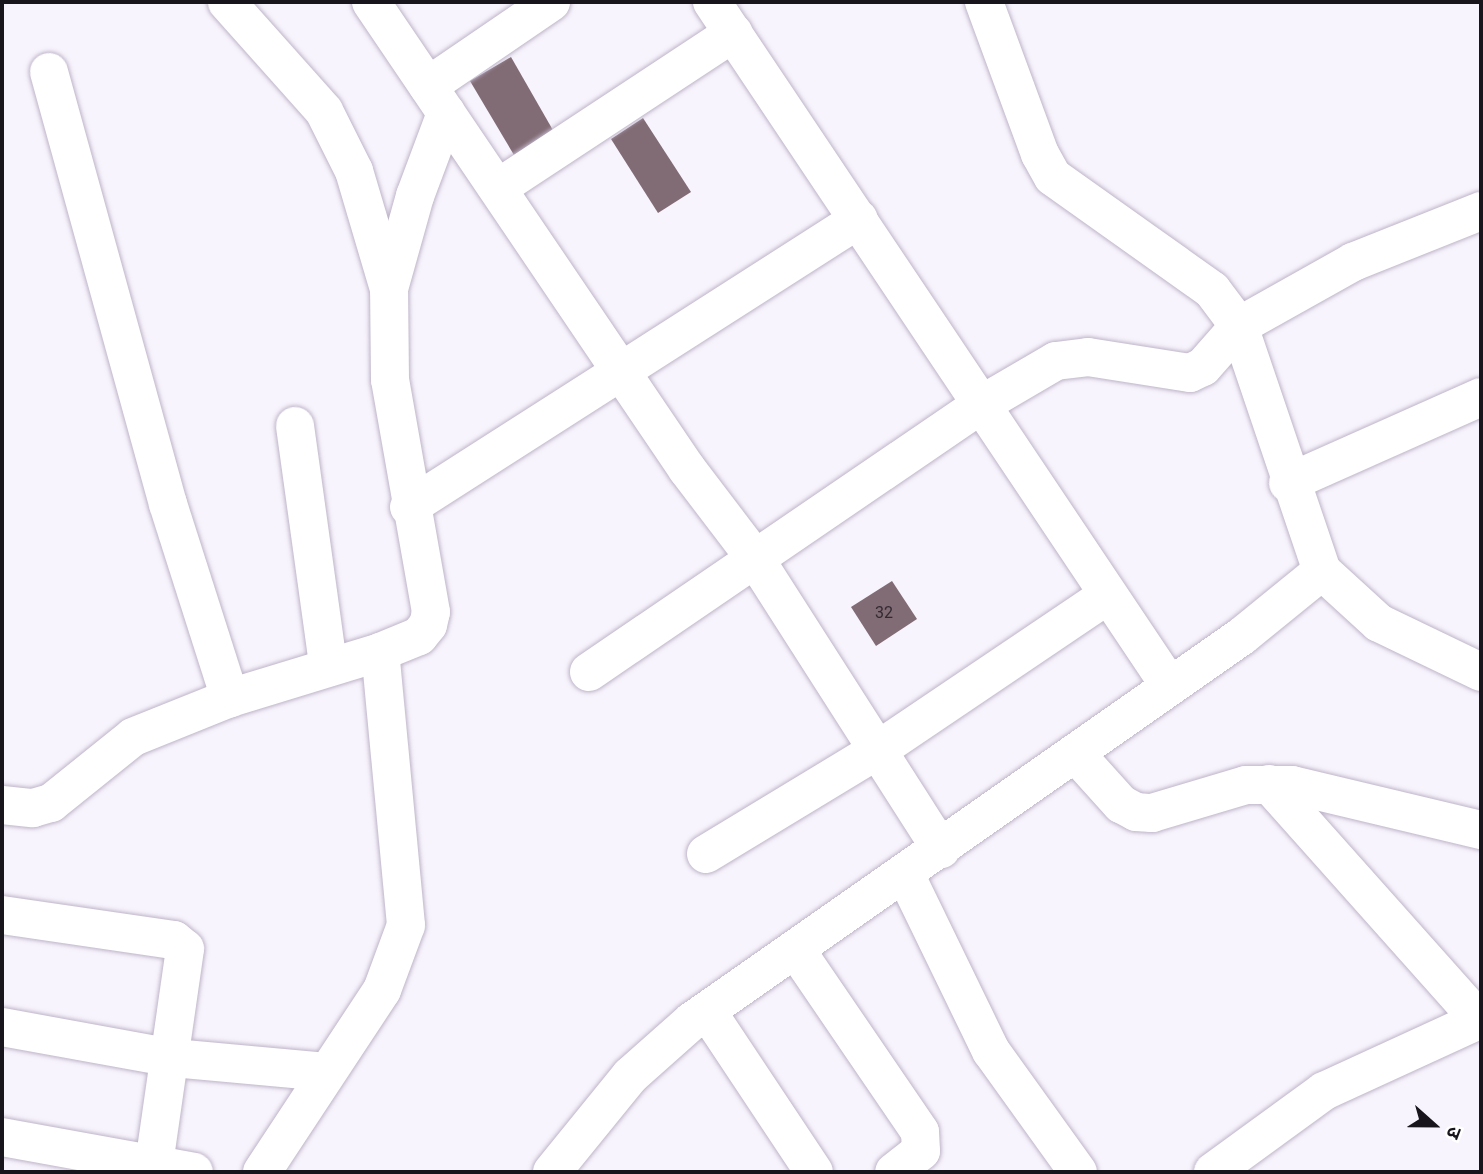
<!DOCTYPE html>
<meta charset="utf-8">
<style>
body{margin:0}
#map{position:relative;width:1483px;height:1174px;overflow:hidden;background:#f8f4fd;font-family:Roboto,"Noto Sans Devanagari",sans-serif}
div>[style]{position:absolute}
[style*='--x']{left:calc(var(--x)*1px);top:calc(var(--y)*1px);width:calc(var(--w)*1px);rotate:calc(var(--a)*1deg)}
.building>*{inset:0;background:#816b74}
.roads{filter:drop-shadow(0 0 2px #beb4c8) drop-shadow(0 0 2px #beb4c8)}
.minor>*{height:38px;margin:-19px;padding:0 19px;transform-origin:19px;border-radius:19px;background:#fff}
span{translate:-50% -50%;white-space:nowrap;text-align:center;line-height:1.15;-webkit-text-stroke:6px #fff;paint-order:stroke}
.number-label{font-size:16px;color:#322a32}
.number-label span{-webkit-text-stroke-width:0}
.frame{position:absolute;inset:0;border:4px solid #18151c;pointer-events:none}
.north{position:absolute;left:1399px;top:1090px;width:70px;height:70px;-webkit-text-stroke:5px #fff;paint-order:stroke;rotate:111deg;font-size:19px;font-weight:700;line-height:28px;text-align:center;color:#18151c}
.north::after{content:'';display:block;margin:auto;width:24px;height:32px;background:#18151c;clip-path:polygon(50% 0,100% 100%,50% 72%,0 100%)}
</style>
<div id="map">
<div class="building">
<div style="clip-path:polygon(511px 57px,554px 132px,514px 155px,470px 81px)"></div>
<div style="clip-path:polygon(643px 118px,691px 192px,658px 213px,611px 139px)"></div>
<div style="clip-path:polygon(892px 581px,917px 619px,876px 646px,851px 607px)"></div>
</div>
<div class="roads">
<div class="minor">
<div style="--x:371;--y:2;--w:564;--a:55.92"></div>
<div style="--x:687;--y:469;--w:111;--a:52.7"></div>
<div style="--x:754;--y:557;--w:347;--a:57.4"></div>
<div style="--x:712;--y:2;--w:822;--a:56.21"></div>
<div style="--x:984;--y:2;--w:162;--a:69.8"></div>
<div style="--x:1040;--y:154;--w:26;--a:61"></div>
<div style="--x:1053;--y:177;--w:195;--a:35.4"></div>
<div style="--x:1212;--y:290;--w:45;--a:53.1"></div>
<div style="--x:1239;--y:326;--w:259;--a:71.3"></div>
<div style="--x:1322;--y:571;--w:77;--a:42.4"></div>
<div style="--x:1379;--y:623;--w:113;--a:25.7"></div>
<div style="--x:49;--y:72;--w:448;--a:74.6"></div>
<div style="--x:168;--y:504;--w:204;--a:72.3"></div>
<div style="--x:428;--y:86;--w:149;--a:-34.3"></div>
<div style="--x:498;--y:188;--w:282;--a:-33.4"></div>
<div style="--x:389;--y:289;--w:97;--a:-74.4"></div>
<div style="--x:415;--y:196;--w:89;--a:-69.5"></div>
<div style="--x:295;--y:426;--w:240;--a:82.1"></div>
<div style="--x:1288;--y:483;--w:211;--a:-24"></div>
<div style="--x:409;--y:507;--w:534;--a:-32.62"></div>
<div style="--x:589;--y:672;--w:478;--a:-34.3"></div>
<div style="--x:984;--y:403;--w:83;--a:-30.3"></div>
<div style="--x:1056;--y:361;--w:32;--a:-7"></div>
<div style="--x:1088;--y:357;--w:103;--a:8.9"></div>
<div style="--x:1190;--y:373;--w:14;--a:-25"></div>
<div style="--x:1203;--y:367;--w:55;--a:-48.7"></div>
<div style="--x:1239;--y:326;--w:131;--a:-29.3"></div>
<div style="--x:1353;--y:262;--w:138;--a:-21.7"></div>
<div style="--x:1075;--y:753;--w:69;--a:48"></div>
<div style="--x:1121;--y:804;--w:17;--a:28"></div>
<div style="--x:1136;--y:812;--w:16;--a:4"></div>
<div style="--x:1152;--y:813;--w:98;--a:-16.6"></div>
<div style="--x:1246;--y:785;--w:46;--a:0"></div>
<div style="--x:1292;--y:785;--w:194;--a:13.4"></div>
<div style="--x:1269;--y:784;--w:316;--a:48.3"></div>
<div style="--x:2;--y:805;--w:31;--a:6"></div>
<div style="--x:33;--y:808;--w:19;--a:-16"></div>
<div style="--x:51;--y:803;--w:105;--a:-38.8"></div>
<div style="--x:133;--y:737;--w:105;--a:-21.9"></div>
<div style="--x:230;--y:698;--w:157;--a:-17"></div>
<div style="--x:380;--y:652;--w:42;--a:-22.3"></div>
<div style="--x:419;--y:636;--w:14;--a:-51"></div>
<div style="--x:428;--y:625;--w:13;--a:-77"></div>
<div style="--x:431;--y:612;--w:236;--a:-100"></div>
<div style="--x:390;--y:380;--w:91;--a:-90.6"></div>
<div style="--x:389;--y:289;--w:123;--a:-106.5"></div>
<div style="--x:354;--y:171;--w:67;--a:-116.6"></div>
<div style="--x:324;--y:111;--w:146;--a:-131.7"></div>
<div style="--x:706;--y:854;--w:205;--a:-31.2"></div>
<div style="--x:881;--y:748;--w:272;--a:-34"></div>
<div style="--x:905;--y:874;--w:197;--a:64.1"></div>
<div style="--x:991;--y:1051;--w:149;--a:54.3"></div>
<div style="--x:2;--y:915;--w:174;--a:8.3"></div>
<div style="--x:174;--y:940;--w:14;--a:39"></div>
<div style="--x:185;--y:949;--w:218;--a:98.2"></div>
<div style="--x:796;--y:950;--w:220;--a:55.7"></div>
<div style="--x:920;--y:1132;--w:19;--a:87"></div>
<div style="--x:921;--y:1151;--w:34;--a:142"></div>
<div style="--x:707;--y:1011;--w:193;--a:56.4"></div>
<div style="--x:2;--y:1027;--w:174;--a:10.3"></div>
<div style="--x:173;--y:1058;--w:154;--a:5.2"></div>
<div style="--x:2;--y:1137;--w:195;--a:10.3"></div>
<div style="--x:262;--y:1172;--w:218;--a:-56.6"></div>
<div style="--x:382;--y:990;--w:69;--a:-69.7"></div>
<div style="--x:406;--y:925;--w:274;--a:-95.4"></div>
<div style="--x:552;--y:1172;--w:124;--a:-50.9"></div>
<div style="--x:630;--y:1076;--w:83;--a:-41.6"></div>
<div style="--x:692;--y:1021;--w:671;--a:-34.99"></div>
<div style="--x:1242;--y:636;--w:103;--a:-39.1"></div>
<div style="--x:1213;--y:1172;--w:137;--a:-36.1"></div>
<div style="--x:1324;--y:1091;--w:173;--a:-24.6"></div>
</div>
</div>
<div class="number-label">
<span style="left:884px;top:613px">32</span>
</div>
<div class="frame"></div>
<div class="north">उ</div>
</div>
